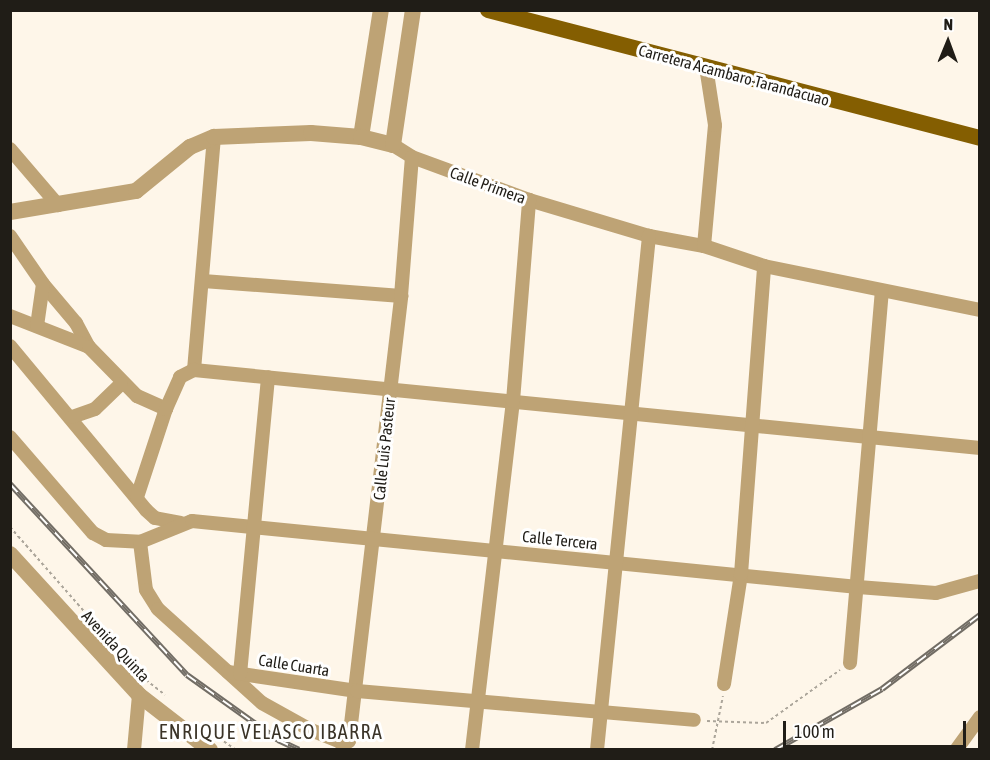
<!DOCTYPE html>
<style>
body{margin:0}
#map{position:relative;width:990px;height:760px;overflow:hidden;background:#fef6e9;font-family:"Asap Condensed",sans-serif}
div>[style]{position:absolute}
[style*='--x']{left:calc(var(--x)*1px);top:calc(var(--y)*1px);width:calc(var(--w)*1px);rotate:calc(var(--a)*1deg)}
.path>*{height:2px;margin-top:-1px;transform-origin:0;background:repeating-linear-gradient(90deg,#aba59a 0 3px,transparent 0 6px)}
.minor>*{height:14px;margin:-7px;padding:0 7px;transform-origin:7px;border-radius:7px;background:#bea375}
.tertiary>*{height:16px;margin:-8px;padding:0 8px;transform-origin:8px;border-radius:8px;background:#bea375}
.primary>*{height:16px;margin:-8px;padding:0 8px;transform-origin:8px;border-radius:8px;background:#845e01}
.rail>*{height:6px;margin-top:-3px;transform-origin:0;background:repeating-linear-gradient(90deg,#fff 0 11px,#726d65 0 22px);box-sizing:border-box;border-block:2px solid #726d65}
span{translate:-50% -50%;white-space:nowrap;text-align:center;line-height:1.15;-webkit-text-stroke:6px #fff;paint-order:stroke}
.street-label{font-size:16px;color:#201d17}
.quarter-label{font-size:20px;color:#3b3428;letter-spacing:1.5px}
.frame{position:absolute;inset:0;border:12px solid #201d17;pointer-events:none}
.north{position:absolute;left:918px;top:12px;width:60px;height:60px;-webkit-text-stroke:4px #fff;paint-order:stroke;rotate:1deg;font-size:16px;font-weight:700;line-height:24px;text-align:center;color:#201d17}
.north::after{content:'';display:block;margin:auto;width:21px;height:27px;background:#201d17;clip-path:polygon(50% 0,100% 100%,50% 72%,0 100%)}
.scale{position:absolute;left:783px;top:721px;width:183px;height:27px;box-sizing:border-box;border:3px solid #201d17;border-top:0;padding-left:8px;font-size:18px;line-height:21px;white-space:nowrap;color:#201d17;-webkit-text-stroke:4px #fff;paint-order:stroke}
</style>
<div id="map">
<div class="path">
<div style="--x:10;--y:527;--w:142;--a:48.7"></div>
<div style="--x:146;--y:680;--w:24;--a:38"></div>
<div style="--x:707;--y:721;--w:59;--a:1.9"></div>
<div style="--x:766;--y:723;--w:91;--a:-35.6"></div>
<div style="--x:219;--y:738;--w:21;--a:35"></div>
<div style="--x:712;--y:750;--w:55;--a:-78.5"></div>
</div>
<div class="minor">
<div style="--x:393;--y:145;--w:22;--a:32"></div>
<div style="--x:412;--y:157;--w:125;--a:20.2"></div>
<div style="--x:529;--y:200;--w:125;--a:16.7"></div>
<div style="--x:649;--y:236;--w:56;--a:10.3"></div>
<div style="--x:704;--y:246;--w:63;--a:18.4"></div>
<div style="--x:764;--y:266;--w:220;--a:11.5"></div>
<div style="--x:10;--y:149;--w:74;--a:49.4"></div>
<div style="--x:10;--y:236;--w:58;--a:55.5"></div>
<div style="--x:43;--y:284;--w:51;--a:49.8"></div>
<div style="--x:76;--y:323;--w:27;--a:62"></div>
<div style="--x:704;--y:246;--w:121;--a:-84.8"></div>
<div style="--x:715;--y:125;--w:59;--a:-98.8"></div>
<div style="--x:203;--y:281;--w:199;--a:4.3"></div>
<div style="--x:10;--y:316;--w:85;--a:21.4"></div>
<div style="--x:89;--y:347;--w:69;--a:45.6"></div>
<div style="--x:137;--y:396;--w:32;--a:24"></div>
<div style="--x:37;--y:326;--w:42;--a:-81.9"></div>
<div style="--x:10;--y:346;--w:213;--a:50.3"></div>
<div style="--x:146;--y:510;--w:12;--a:42"></div>
<div style="--x:155;--y:518;--w:26;--a:11"></div>
<div style="--x:194;--y:370;--w:790;--a:5.67"></div>
<div style="--x:194;--y:370;--w:234;--a:-85.1"></div>
<div style="--x:72;--y:417;--w:24;--a:-19"></div>
<div style="--x:95;--y:409;--w:36;--a:-44"></div>
<div style="--x:10;--y:437;--w:127;--a:49.2"></div>
<div style="--x:93;--y:533;--w:15;--a:28"></div>
<div style="--x:106;--y:540;--w:34;--a:3"></div>
<div style="--x:140;--y:542;--w:48;--a:82.9"></div>
<div style="--x:146;--y:590;--w:22;--a:58"></div>
<div style="--x:158;--y:609;--w:140;--a:42.1"></div>
<div style="--x:262;--y:703;--w:56;--a:28.9"></div>
<div style="--x:311;--y:730;--w:31;--a:22"></div>
<div style="--x:340;--y:742;--w:9;--a:-6"></div>
<div style="--x:349;--y:741;--w:448;--a:-83.3"></div>
<div style="--x:401;--y:296;--w:139;--a:-85.5"></div>
<div style="--x:137;--y:497;--w:93;--a:-71.8"></div>
<div style="--x:166;--y:409;--w:35;--a:-66"></div>
<div style="--x:180;--y:377;--w:16;--a:-27"></div>
<div style="--x:140;--y:542;--w:56;--a:-22"></div>
<div style="--x:192;--y:521;--w:669;--a:5.66"></div>
<div style="--x:858;--y:587;--w:78;--a:4.4"></div>
<div style="--x:936;--y:593;--w:46;--a:-15.3"></div>
<div style="--x:850;--y:663;--w:373;--a:-85.1"></div>
<div style="--x:228;--y:672;--w:130;--a:8.4"></div>
<div style="--x:357;--y:691;--w:338;--a:4.9"></div>
<div style="--x:240;--y:674;--w:298;--a:-84.6"></div>
<div style="--x:724;--y:684;--w:111;--a:-81.2"></div>
<div style="--x:741;--y:574;--w:309;--a:-85.7"></div>
<div style="--x:134;--y:750;--w:55;--a:-84.8"></div>
<div style="--x:472;--y:750;--w:351;--a:-83.3"></div>
<div style="--x:513;--y:401;--w:202;--a:-85.4"></div>
<div style="--x:597;--y:750;--w:517;--a:-84.22"></div>
<div style="--x:956;--y:750;--w:41;--a:-54"></div>
</div>
<div class="tertiary">
<div style="--x:361;--y:137;--w:129;--a:-81.1"></div>
<div style="--x:10;--y:212;--w:128;--a:-9.5"></div>
<div style="--x:136;--y:191;--w:70;--a:-39.2"></div>
<div style="--x:190;--y:147;--w:26;--a:-23"></div>
<div style="--x:214;--y:137;--w:97;--a:-2.4"></div>
<div style="--x:311;--y:133;--w:50;--a:4.6"></div>
<div style="--x:361;--y:137;--w:33;--a:14"></div>
<div style="--x:393;--y:145;--w:136;--a:-81.6"></div>
<div style="--x:10;--y:554;--w:191;--a:47.5"></div>
<div style="--x:139;--y:695;--w:90;--a:37.8"></div>
</div>
<div class="primary">
<div style="--x:488;--y:10;--w:508;--a:14.58"></div>
</div>
<div class="rail">
<div style="--x:10;--y:484;--w:260;--a:47.2"></div>
<div style="--x:187;--y:675;--w:112;--a:35.5"></div>
<div style="--x:278;--y:740;--w:23;--a:25"></div>
<div style="--x:775;--y:750;--w:123;--a:-29.7"></div>
<div style="--x:882;--y:689;--w:123;--a:-37.1"></div>
</div>
<div class="street-label">
<span style="left:734px;top:75px;rotate:15deg">Carretera Acambaro-Tarandacuao</span>
<span style="left:488px;top:185px;rotate:20deg">Calle Primera</span>
<span style="left:384px;top:449px;rotate:-84deg">Calle Luis Pasteur</span>
<span style="left:560px;top:540px;rotate:6deg">Calle Tercera</span>
<span style="left:116px;top:646px;rotate:47deg">Avenida Quinta</span>
<span style="left:294px;top:665px;rotate:9deg">Calle Cuarta</span>
</div>
<div class="quarter-label">
<span style="left:271px;top:731px">ENRIQUE VELASCO IBARRA</span>
</div>
<div class="frame"></div>
<div class="north">N</div>
<div class="scale">100 m</div>
</div>
